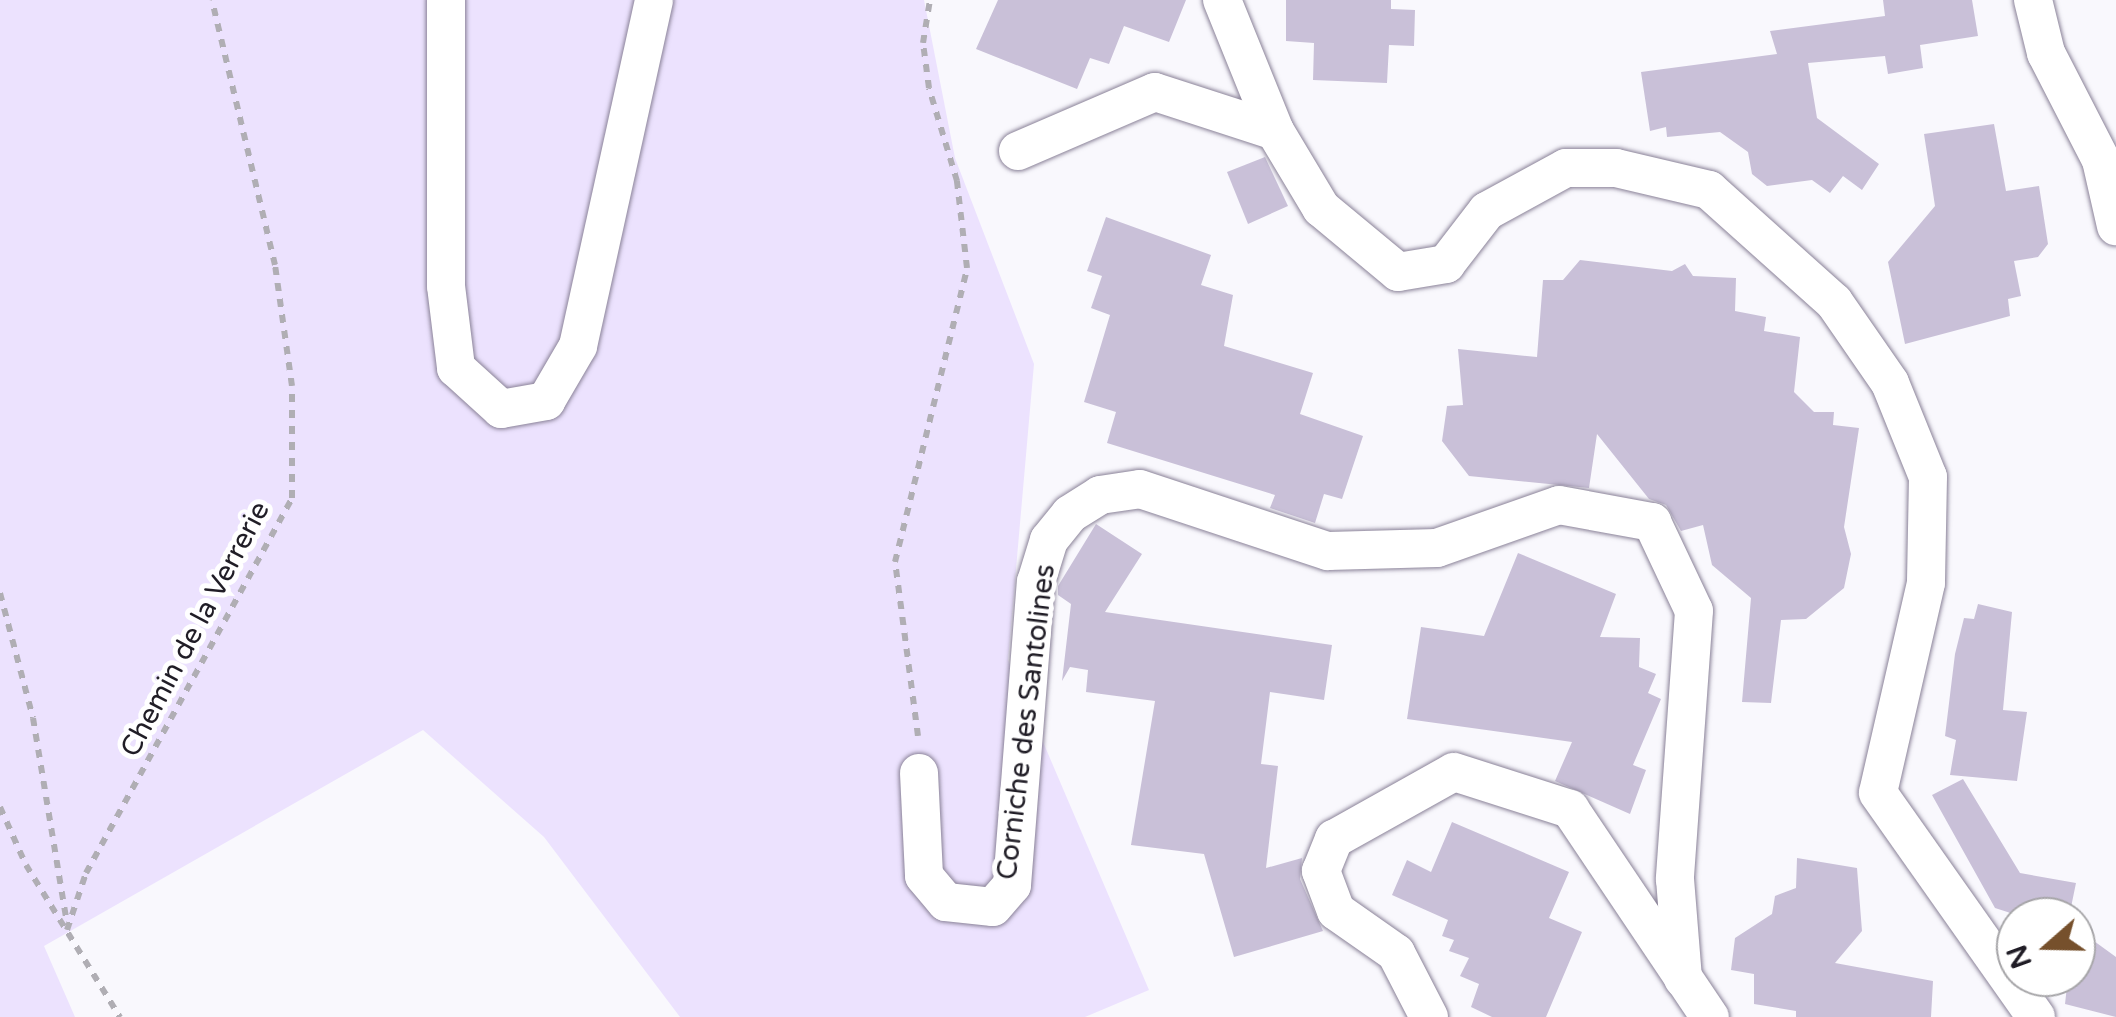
<!DOCTYPE html>
<style>
body{margin:0}
#map{position:relative;width:2116px;height:1017px;overflow:hidden;background:#f9f8fd;font-family:"Varela Round",sans-serif}
div>[style]{position:absolute}
[style*='--x']{left:calc(var(--x)*1px);top:calc(var(--y)*1px);width:calc(var(--w)*1px);rotate:calc(var(--a)*1deg)}
.green>*{inset:0;background:#ece2fe}
.building>*{inset:0;background:#c9c0d8}
.path>*{height:6px;margin-top:-3px;transform-origin:0;background:repeating-linear-gradient(90deg,#b0aeb4 0 8px,transparent 0 16px)}
.roads{filter:drop-shadow(0 0 2px #8a8298) drop-shadow(0 0 2px #8a8298)}
.minor>*{height:38px;margin:-19px;padding:0 19px;transform-origin:19px;border-radius:19px;background:#fff}
span{translate:-50% -50%;white-space:nowrap;text-align:center;line-height:1.15;-webkit-text-stroke:10px #fff;paint-order:stroke}
.street-label{font-size:28px;color:#201d26}
.north{position:absolute;left:1996px;top:897px;width:100px;height:100px;box-sizing:border-box;background:#fff;border:2px solid #a6a5a8;border-radius:50%;rotate:250deg;font-size:28px;font-weight:700;line-height:40px;text-align:center;color:#201d26}
.north::after{content:'';display:block;margin:auto;width:35px;height:45px;background:#76502c;clip-path:polygon(50% 0,100% 100%,50% 72%,0 100%)}
</style>
<div id="map">
<div class="green">
<div style="clip-path:polygon(0 0,924px 0,955px 158px,1034px 364px,1008px 660px,1149px 990px,1085px 1017px,680px 1017px,544px 837px,423px 730px,44px 946px,75px 1017px,0 1017px)"></div>
</div>
<div class="building">
<div style="clip-path:polygon(998px 0,1186px 0,1169px 42px,1124px 26px,1109px 64px,1090px 58px,1077px 89px,976px 49px)"></div>
<div style="clip-path:polygon(1286px 0,1391px 0,1391px 9px,1415px 10px,1414px 46px,1389px 45px,1387px 83px,1313px 80px,1314px 43px,1286px 41px)"></div>
<div style="clip-path:polygon(1883px 0,1972px 0,1978px 36px,1920px 45px,1923px 68px,1888px 74px,1885px 56px,1808px 63px,1817px 118px,1879px 164px,1862px 190px,1843px 176px,1830px 193px,1812px 180px,1767px 186px,1752px 174px,1748px 152px,1720px 132px,1667px 137px,1666px 127px,1650px 131px,1641px 72px,1777px 54px,1770px 31px,1885px 16px)"></div>
<div style="clip-path:polygon(1994px 124px,2006px 191px,2039px 186px,2048px 244px,2038px 257px,2014px 261px,2021px 296px,2008px 299px,2010px 316px,1905px 344px,1888px 262px,1935px 206px,1924px 134px)"></div>
<div style="clip-path:polygon(1265px 157px,1288px 206px,1248px 224px,1227px 172px)"></div>
<div style="clip-path:polygon(1106px 217px,1211px 255px,1201px 285px,1233px 295px,1224px 346px,1313px 373px,1300px 414px,1363px 436px,1342px 499px,1324px 494px,1315px 523px,1270px 508px,1275px 495px,1107px 443px,1116px 412px,1084px 402px,1110px 315px,1091px 308px,1102px 276px,1087px 271px)"></div>
<div style="clip-path:polygon(1580px 260px,1672px 271px,1685px 264px,1693px 276px,1736px 278px,1735px 311px,1766px 317px,1764px 331px,1800px 337px,1794px 392px,1814px 412px,1834px 412px,1833px 425px,1859px 428px,1844px 527px,1851px 554px,1844px 588px,1806px 619px,1781px 620px,1771px 703px,1742px 702px,1751px 598px,1712px 565px,1703px 525px,1681px 531px,1666px 505px,1649px 499px,1597px 434px,1589px 488px,1469px 476px,1442px 441px,1447px 406px,1463px 405px,1458px 349px,1537px 357px,1543px 280px,1563px 280px)"></div>
<div style="clip-path:polygon(1096px 524px,1142px 554px,1105px 612px,1332px 645px,1324px 700px,1270px 692px,1261px 764px,1278px 766px,1266px 868px,1302px 858px,1300px 879px,1323px 931px,1234px 957px,1204px 854px,1131px 845px,1155px 701px,1086px 692px,1088px 670px,1070px 667px,1062px 681px,1071px 604px,1058px 595px,1058px 586px)"></div>
<div style="clip-path:polygon(1518px 553px,1616px 594px,1600px 637px,1640px 638px,1639px 667px,1656px 674px,1648px 693px,1661px 699px,1633px 765px,1646px 770px,1630px 814px,1555px 781px,1572px 742px,1407px 719px,1421px 627px,1484px 636px)"></div>
<div style="clip-path:polygon(1978px 604px,2012px 612px,2003px 710px,2027px 712px,2017px 781px,1950px 775px,1956px 740px,1945px 736px,1955px 654px,1964px 618px,1974px 619px)"></div>
<div style="clip-path:polygon(1963px 779px,2020px 873px,2076px 883px,2069px 917px,2023px 917px,1995px 908px,1932px 795px)"></div>
<div style="clip-path:polygon(1452px 822px,1569px 872px,1549px 918px,1582px 932px,1546px 1017px,1492px 1017px,1471px 1007px,1479px 984px,1460px 976px,1469px 958px,1449px 951px,1454px 940px,1442px 936px,1448px 920px,1392px 895px,1407px 860px,1431px 872px)"></div>
<div style="clip-path:polygon(1797px 858px,1857px 868px,1862px 931px,1835px 963px,1933px 981px,1931px 1017px,1796px 1017px,1796px 1011px,1754px 1004px,1754px 974px,1731px 970px,1735px 938px,1772px 914px,1775px 896px,1796px 888px)"></div>
<div style="clip-path:polygon(2076px 928px,2116px 957px,2116px 1017px,2065px 1004px,2068px 977px,2076px 977px)"></div>
</div>
<div class="path">
<div style="--x:0;--y:593;--w:129;--a:75.2"></div>
<div style="--x:33;--y:718;--w:208;--a:80.6"></div>
<div style="--x:918;--y:736;--w:176;--a:-97.5"></div>
<div style="--x:895;--y:562;--w:303;--a:-76.2"></div>
<div style="--x:967;--y:268;--w:88;--a:-96.6"></div>
<div style="--x:957;--y:181;--w:97;--a:-106.8"></div>
<div style="--x:929;--y:88;--w:45;--a:-97.6"></div>
<div style="--x:923;--y:43;--w:44;--a:-80.8"></div>
<div style="--x:0;--y:807;--w:64;--a:65.9"></div>
<div style="--x:26;--y:865;--w:179;--a:58.3"></div>
<div style="--x:67;--y:930;--w:60;--a:-71.6"></div>
<div style="--x:86;--y:873;--w:428;--a:-61.2"></div>
<div style="--x:292;--y:498;--w:112;--a:-90"></div>
<div style="--x:292;--y:386;--w:122;--a:-98"></div>
<div style="--x:275;--y:265;--w:272;--a:-103.4"></div>
</div>
<div class="roads">
<div class="minor">
<div style="--x:446;--y:0;--w:286;--a:90"></div>
<div style="--x:446;--y:286;--w:83;--a:83"></div>
<div style="--x:456;--y:368;--w:61;--a:42.3"></div>
<div style="--x:501;--y:409;--w:46;--a:-10.1"></div>
<div style="--x:546;--y:401;--w:64;--a:-59.8"></div>
<div style="--x:578;--y:346;--w:354;--a:-77.6"></div>
<div style="--x:1222;--y:0;--w:141;--a:68"></div>
<div style="--x:1275;--y:131;--w:90;--a:59.1"></div>
<div style="--x:1321;--y:208;--w:100;--a:39.7"></div>
<div style="--x:1398;--y:272;--w:49;--a:-9.5"></div>
<div style="--x:1446;--y:264;--w:67;--a:-52.3"></div>
<div style="--x:1487;--y:211;--w:90;--a:-28.6"></div>
<div style="--x:1566;--y:168;--w:50;--a:0"></div>
<div style="--x:1616;--y:168;--w:96;--a:13.3"></div>
<div style="--x:1709;--y:190;--w:168;--a:41.9"></div>
<div style="--x:1834;--y:302;--w:98;--a:55.3"></div>
<div style="--x:1890;--y:383;--w:101;--a:68"></div>
<div style="--x:1928;--y:477;--w:106;--a:91.1"></div>
<div style="--x:1926;--y:583;--w:215;--a:102.9"></div>
<div style="--x:1878;--y:793;--w:274;--a:54.8"></div>
<div style="--x:2033;--y:0;--w:55;--a:76.2"></div>
<div style="--x:2046;--y:53;--w:120;--a:62.8"></div>
<div style="--x:2101;--y:160;--w:68;--a:77.2"></div>
<div style="--x:1018;--y:151;--w:149;--a:-23.3"></div>
<div style="--x:1155;--y:92;--w:126;--a:18"></div>
<div style="--x:919;--y:773;--w:103;--a:87.2"></div>
<div style="--x:924;--y:876;--w:34;--a:50"></div>
<div style="--x:946;--y:902;--w:47;--a:6.1"></div>
<div style="--x:993;--y:907;--w:29;--a:-49"></div>
<div style="--x:1012;--y:885;--w:304;--a:-85.5"></div>
<div style="--x:1036;--y:582;--w:44;--a:-72.8"></div>
<div style="--x:1049;--y:540;--w:33;--a:-51"></div>
<div style="--x:1070;--y:514;--w:36;--a:-32"></div>
<div style="--x:1100;--y:495;--w:40;--a:-8.5"></div>
<div style="--x:1140;--y:489;--w:198;--a:18.3"></div>
<div style="--x:1328;--y:551;--w:109;--a:-1.6"></div>
<div style="--x:1437;--y:548;--w:129;--a:-19.4"></div>
<div style="--x:1559;--y:505;--w:95;--a:10.4"></div>
<div style="--x:1652;--y:522;--w:98;--a:64.7"></div>
<div style="--x:1694;--y:611;--w:269;--a:94.1"></div>
<div style="--x:1675;--y:879;--w:100;--a:85.4"></div>
<div style="--x:1429;--y:1017;--w:72;--a:-117.3"></div>
<div style="--x:1396;--y:953;--w:73;--a:-145"></div>
<div style="--x:1336;--y:911;--w:43;--a:-110.6"></div>
<div style="--x:1321;--y:871;--w:35;--a:-68"></div>
<div style="--x:1334;--y:839;--w:137;--a:-29.2"></div>
<div style="--x:1454;--y:772;--w:122;--a:17.7"></div>
<div style="--x:1570;--y:809;--w:251;--a:56.1"></div>
</div>
</div>
<div class="street-label">
<span style="left:195px;top:629px;rotate:-62deg">Chemin de la Verrerie</span>
<span style="left:1026px;top:722px;rotate:-83deg">Corniche des Santolines</span>
</div>
<div class="north">N</div>
</div>
